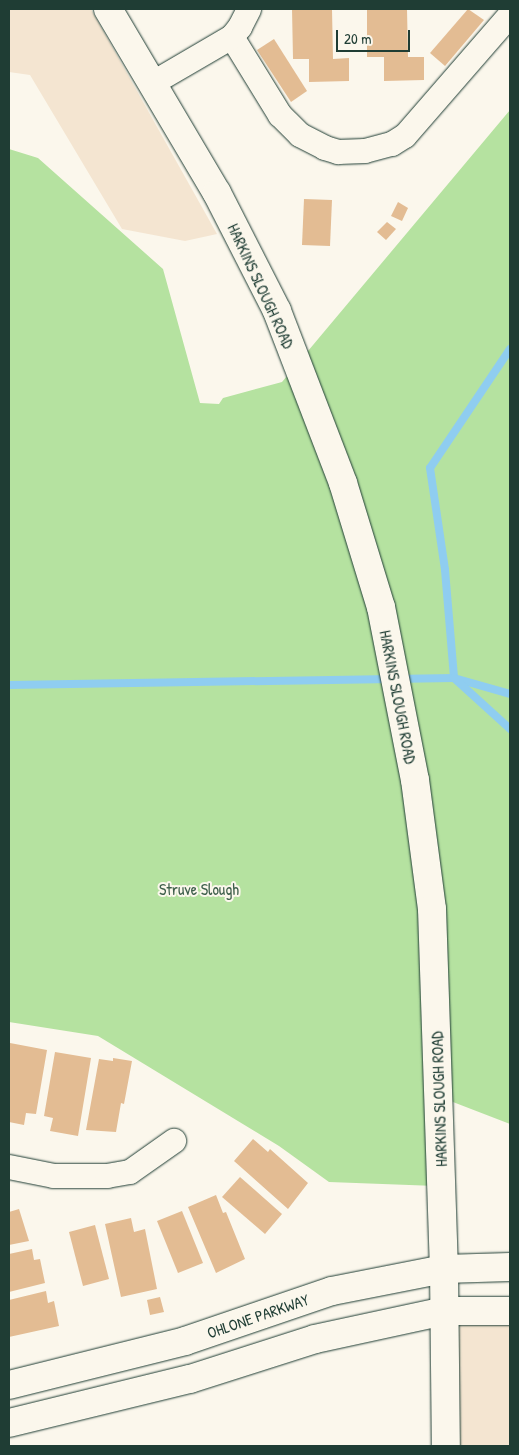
<!DOCTYPE html>
<style>
body{margin:0}
#map{position:relative;width:519px;height:1455px;overflow:hidden;background:#fbf7ec;font-family:"Patrick Hand",sans-serif}
div>[style]{position:absolute}
[style*='--x']{left:calc(var(--x)*1px);top:calc(var(--y)*1px);width:calc(var(--w)*1px);rotate:calc(var(--a)*1deg)}
.built>*{inset:0;background:#f4e5d1}
.green>*{inset:0;background:#b5e2a0}
.stream>*{height:8px;margin:-4px;padding:0 4px;transform-origin:4px;border-radius:4px;background:#8fcdf0}
.building>*{inset:0;background:#e3bc93}
.roads{filter:drop-shadow(0 0 1px #1f3d34) drop-shadow(0 0 1px #1f3d34)}
.minor>*{height:24px;margin:-12px;padding:0 12px;transform-origin:12px;border-radius:12px;background:#fbf7ec}
.tertiary>*{height:28px;margin:-14px;padding:0 14px;transform-origin:14px;border-radius:14px;background:#fbf7ec}
.secondary>*{height:28px;margin:-14px;padding:0 14px;transform-origin:14px;border-radius:14px;background:#fbf7ec}
span{translate:-50% -50%;white-space:nowrap;text-align:center;line-height:1.15;-webkit-text-stroke:4px #fbf7ec;paint-order:stroke}
.street-label{font-size:16px;color:#1f3d34}
.park-label{font-size:16px;color:#3d5e4a}
.frame{position:absolute;inset:0;border:10px solid #1f3d34;pointer-events:none}
.scale{position:absolute;left:336px;top:30px;width:74px;height:22px;box-sizing:border-box;border:2px solid #1f3d34;border-top:0;padding-left:6px;font-size:15px;line-height:18px;white-space:nowrap;color:#1f3d34;-webkit-text-stroke:4px #fbf7ec;paint-order:stroke}
</style>
<div id="map">
<div class="built">
<div style="clip-path:polygon(9px 9px,91px 9px,217px 234px,185px 241px,122px 229px,30px 75px,9px 72px)"></div>
<div style="clip-path:polygon(444px 1311px,510px 1312px,510px 1446px,446px 1446px)"></div>
</div>
<div class="green">
<div style="clip-path:polygon(510px 110px,510px 1124px,427px 1092px,436px 1186px,329px 1182px,279px 1146px,98px 1036px,9px 1022px,9px 149px,38px 158px,163px 269px,200px 403px,219px 404px,223px 398px,282px 382px)"></div>
</div>
<div class="stream">
<div style="--x:510;--y:349;--w:143;--a:123.9"></div>
<div style="--x:430;--y:468;--w:103;--a:81.6"></div>
<div style="--x:445;--y:570;--w:108;--a:85.2"></div>
<div style="--x:454;--y:678;--w:58;--a:15.9"></div>
<div style="--x:9;--y:685;--w:445;--a:-0.9"></div>
<div style="--x:454;--y:678;--w:76;--a:42.3"></div>
</div>
<div class="building">
<div style="clip-path:polygon(292px 9px,332px 9px,333px 59px,349px 58px,349px 81px,309px 82px,309px 59px,293px 59px)"></div>
<div style="clip-path:polygon(367px 9px,407px 9px,408px 57px,424px 57px,424px 80px,384px 81px,384px 57px,367px 57px)"></div>
<div style="clip-path:polygon(468px 9px,484px 20px,445px 66px,430px 53px)"></div>
<div style="clip-path:polygon(274px 39px,307px 91px,291px 102px,257px 50px)"></div>
<div style="clip-path:polygon(304px 199px,332px 200px,330px 246px,302px 245px)"></div>
<div style="clip-path:polygon(398px 202px,408px 208px,402px 221px,391px 216px)"></div>
<div style="clip-path:polygon(387px 222px,396px 229px,386px 240px,377px 232px)"></div>
<div style="clip-path:polygon(10px 1043px,47px 1050px,36px 1114px,26px 1113px,24px 1125px,9px 1122px)"></div>
<div style="clip-path:polygon(55px 1052px,91px 1058px,78px 1136px,50px 1131px,53px 1118px,44px 1116px)"></div>
<div style="clip-path:polygon(113px 1058px,132px 1061px,124px 1104px,121px 1103px,116px 1132px,86px 1130px,99px 1059px,113px 1061px)"></div>
<div style="clip-path:polygon(253px 1139px,268px 1152px,270px 1149px,308px 1183px,288px 1209px,234px 1161px)"></div>
<div style="clip-path:polygon(240px 1177px,282px 1214px,265px 1234px,222px 1197px)"></div>
<div style="clip-path:polygon(216px 1195px,223px 1213px,226px 1212px,245px 1259px,216px 1273px,188px 1207px)"></div>
<div style="clip-path:polygon(19px 1209px,29px 1241px,9px 1245px,9px 1212px)"></div>
<div style="clip-path:polygon(182px 1211px,203px 1263px,178px 1273px,157px 1221px)"></div>
<div style="clip-path:polygon(131px 1218px,134px 1232px,145px 1229px,157px 1289px,121px 1297px,105px 1224px)"></div>
<div style="clip-path:polygon(95px 1225px,109px 1279px,83px 1286px,69px 1232px)"></div>
<div style="clip-path:polygon(32px 1249px,34px 1260px,40px 1259px,45px 1283px,9px 1292px,9px 1254px)"></div>
<div style="clip-path:polygon(46px 1291px,48px 1303px,54px 1301px,59px 1326px,9px 1337px,9px 1300px)"></div>
<div style="clip-path:polygon(160px 1297px,164px 1312px,150px 1315px,147px 1300px)"></div>
</div>
<div class="roads">
<div class="minor">
<div style="--x:232;--y:37;--w:92;--a:58.4"></div>
<div style="--x:280;--y:115;--w:28;--a:45"></div>
<div style="--x:300;--y:135;--w:28;--a:27"></div>
<div style="--x:325;--y:148;--w:14;--a:17"></div>
<div style="--x:338;--y:152;--w:27;--a:-2"></div>
<div style="--x:365;--y:151;--w:28;--a:-15"></div>
<div style="--x:392;--y:144;--w:15;--a:-32"></div>
<div style="--x:405;--y:136;--w:160;--a:-49"></div>
<div style="--x:153;--y:83;--w:91;--a:-30.2"></div>
<div style="--x:232;--y:37;--w:13;--a:-51"></div>
<div style="--x:240;--y:27;--w:20;--a:-63"></div>
<div style="--x:9;--y:1167;--w:46;--a:11.3"></div>
<div style="--x:54;--y:1176;--w:53;--a:0"></div>
<div style="--x:107;--y:1176;--w:23;--a:-10"></div>
<div style="--x:130;--y:1172;--w:54;--a:-35.2"></div>
</div>
<div class="tertiary">
<div style="--x:9;--y:1385;--w:181;--a:-14"></div>
<div style="--x:185;--y:1341;--w:155;--a:-18.8"></div>
<div style="--x:332;--y:1291;--w:114;--a:-11.1"></div>
<div style="--x:9;--y:1423;--w:186;--a:-13.7"></div>
<div style="--x:190;--y:1379;--w:131;--a:-17.7"></div>
<div style="--x:315;--y:1339;--w:132;--a:-12.2"></div>
</div>
<div class="secondary">
<div style="--x:108;--y:9;--w:214;--a:59.4"></div>
<div style="--x:217;--y:193;--w:132;--a:63"></div>
<div style="--x:277;--y:311;--w:184;--a:69"></div>
<div style="--x:343;--y:483;--w:130;--a:73"></div>
<div style="--x:381;--y:607;--w:176;--a:78.9"></div>
<div style="--x:415;--y:780;--w:130;--a:82.5"></div>
<div style="--x:432;--y:909;--w:360;--a:88.1"></div>
<div style="--x:444;--y:1269;--w:177;--a:89.4"></div>
<div style="--x:444;--y:1269;--w:66;--a:-1.7"></div>
<div style="--x:444;--y:1311;--w:66;--a:0"></div>
</div>
</div>
<div class="street-label">
<span style="left:261px;top:286px;rotate:65deg">HARKINS SLOUGH ROAD</span>
<span style="left:398px;top:697px;rotate:79deg">HARKINS SLOUGH ROAD</span>
<span style="left:439px;top:1099px;rotate:-92deg">HARKINS SLOUGH ROAD</span>
<span style="left:258px;top:1316px;rotate:-19deg">OHLONE PARKWAY</span>
</div>
<div class="park-label">
<span style="left:199px;top:889px">Struve Slough</span>
</div>
<div class="frame"></div>
<div class="scale">20 m</div>
</div>
